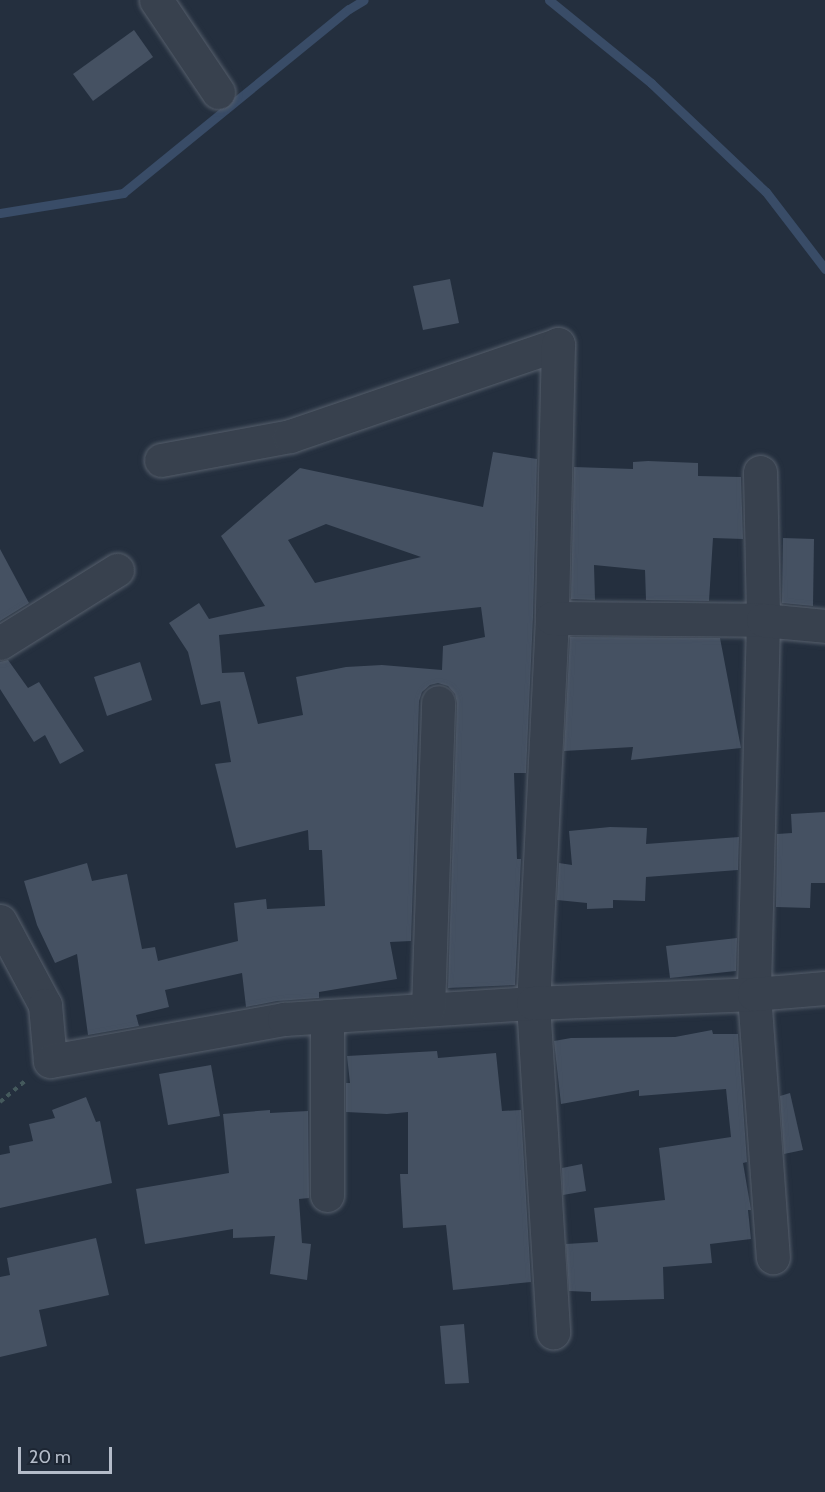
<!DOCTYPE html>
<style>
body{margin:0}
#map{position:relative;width:825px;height:1492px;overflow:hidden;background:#242f3e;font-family:Cabin,sans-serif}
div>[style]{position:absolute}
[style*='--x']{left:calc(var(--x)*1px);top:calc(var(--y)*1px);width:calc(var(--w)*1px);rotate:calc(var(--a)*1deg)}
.stream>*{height:9px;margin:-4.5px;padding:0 4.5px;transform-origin:4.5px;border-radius:4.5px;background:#394c67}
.building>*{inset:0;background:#455162}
.path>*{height:4px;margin-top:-2px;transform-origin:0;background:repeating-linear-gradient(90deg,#44595c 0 4.5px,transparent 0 9px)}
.roads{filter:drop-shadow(0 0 2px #565f6c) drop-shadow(0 0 2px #565f6c)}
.minor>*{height:33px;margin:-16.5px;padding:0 16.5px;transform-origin:16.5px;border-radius:16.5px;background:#38414e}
span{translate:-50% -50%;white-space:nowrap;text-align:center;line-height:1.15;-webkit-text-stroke:6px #1d2633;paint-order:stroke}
.scale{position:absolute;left:18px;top:1447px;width:94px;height:27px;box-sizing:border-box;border:3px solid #b4bcc9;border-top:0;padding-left:8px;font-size:18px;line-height:21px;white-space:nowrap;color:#b4bcc9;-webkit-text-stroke:4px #1d2633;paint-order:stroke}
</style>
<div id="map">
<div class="stream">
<div style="--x:549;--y:0;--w:132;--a:39.1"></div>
<div style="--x:651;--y:83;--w:158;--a:43.5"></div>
<div style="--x:766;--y:192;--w:97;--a:52.5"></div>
<div style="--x:0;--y:213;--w:125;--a:-9.2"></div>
<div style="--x:123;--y:193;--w:291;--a:-39.2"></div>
<div style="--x:349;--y:9;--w:17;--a:-31"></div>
</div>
<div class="building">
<div style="clip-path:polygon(134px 30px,153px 57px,93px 101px,73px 74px)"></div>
<div style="clip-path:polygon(450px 279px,459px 323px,423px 330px,413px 286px)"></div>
<div style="clip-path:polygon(evenodd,493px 452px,537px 459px,533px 617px,526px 773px,514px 773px,517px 859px,521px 859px,515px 985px,448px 988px,457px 703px,455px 694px,448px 686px,438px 683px,430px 685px,422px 692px,419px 701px,411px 941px,390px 942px,397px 979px,319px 992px,319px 998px,277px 1001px,246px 1007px,242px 973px,165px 990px,169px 1007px,136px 1015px,139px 1026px,88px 1035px,77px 954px,55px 963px,37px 925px,24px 881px,87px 863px,92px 881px,127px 874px,142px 949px,155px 947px,158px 961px,238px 941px,234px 903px,266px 899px,267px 909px,325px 906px,322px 850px,309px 850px,308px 830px,236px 848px,215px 764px,231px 762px,220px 701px,201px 705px,188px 652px,169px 623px,199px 603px,209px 619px,265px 606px,221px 536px,300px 468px,483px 507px,493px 452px,326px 524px,421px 557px,315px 583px,288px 540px,326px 524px,493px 452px,481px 607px,485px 637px,443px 646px,442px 670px,382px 665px,346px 667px,296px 677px,303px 715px,258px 724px,244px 672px,222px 673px,219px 635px,481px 607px)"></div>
<div style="clip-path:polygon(648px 461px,698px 463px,698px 476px,741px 477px,743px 539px,713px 538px,709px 601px,646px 600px,645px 570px,594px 565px,595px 600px,571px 599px,574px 467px,633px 469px,633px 462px)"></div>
<div style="clip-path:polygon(783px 538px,814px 539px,813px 606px,782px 603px)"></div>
<div style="clip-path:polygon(0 549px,29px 603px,0 621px)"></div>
<div style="clip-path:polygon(570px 637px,720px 638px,741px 748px,631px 760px,633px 747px,564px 751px)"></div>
<div style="clip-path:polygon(8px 660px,28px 688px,39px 682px,84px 751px,60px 764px,45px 735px,34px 742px,0 689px,0 662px)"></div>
<div style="clip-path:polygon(140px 662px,152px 700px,107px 716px,94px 677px)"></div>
<div style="clip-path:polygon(825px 812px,825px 883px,811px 883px,810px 908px,776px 907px,777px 834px,792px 833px,791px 814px)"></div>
<div style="clip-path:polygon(610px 827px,647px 828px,646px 844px,739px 837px,738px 870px,646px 877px,645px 901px,613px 900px,613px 908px,587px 909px,587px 903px,557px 900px,559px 863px,572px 865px,569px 831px)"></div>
<div style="clip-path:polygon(737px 938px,736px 971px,670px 978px,666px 946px)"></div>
<div style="clip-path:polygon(712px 1030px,713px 1034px,738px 1034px,747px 1162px,743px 1163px,750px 1204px,751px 1210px,748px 1210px,751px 1239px,710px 1244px,712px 1263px,663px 1267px,664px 1299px,591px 1301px,591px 1292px,569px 1291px,566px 1244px,598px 1242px,594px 1208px,665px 1200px,659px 1148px,731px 1137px,726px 1089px,639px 1096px,639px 1090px,561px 1104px,554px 1041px,571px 1038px,675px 1037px)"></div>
<div style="clip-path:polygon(437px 1051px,438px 1058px,496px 1053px,502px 1111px,521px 1110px,531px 1282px,453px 1290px,446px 1225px,403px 1228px,400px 1174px,408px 1174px,408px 1112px,387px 1114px,346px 1112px,346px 1083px,350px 1083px,347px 1056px)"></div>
<div style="clip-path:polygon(211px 1065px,220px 1116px,168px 1125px,159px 1074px)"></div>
<div style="clip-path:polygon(790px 1093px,803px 1150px,784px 1154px,780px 1096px)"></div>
<div style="clip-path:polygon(86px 1097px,96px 1122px,100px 1121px,112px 1183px,0 1208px,0 1155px,10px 1153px,9px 1146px,33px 1141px,29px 1124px,55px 1118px,52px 1110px)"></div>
<div style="clip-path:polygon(270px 1110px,270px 1113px,308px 1111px,309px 1198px,299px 1199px,302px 1243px,311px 1244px,307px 1280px,270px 1274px,275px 1236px,233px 1238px,233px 1229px,145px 1244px,136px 1189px,229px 1173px,223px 1114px)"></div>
<div style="clip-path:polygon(582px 1164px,586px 1191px,563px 1195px,562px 1168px)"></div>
<div style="clip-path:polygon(96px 1238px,109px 1295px,39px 1310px,47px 1346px,0 1357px,0 1277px,10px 1275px,7px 1258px)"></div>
<div style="clip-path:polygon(464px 1324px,469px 1383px,445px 1384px,440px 1326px)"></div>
</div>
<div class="path">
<div style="--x:0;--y:1102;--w:34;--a:-40"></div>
</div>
<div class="roads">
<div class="minor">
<div style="--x:156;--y:0;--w:111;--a:56"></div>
<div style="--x:161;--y:460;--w:131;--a:-10.5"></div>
<div style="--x:290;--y:436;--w:283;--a:-18.9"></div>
<div style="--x:558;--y:344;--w:274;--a:91.3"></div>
<div style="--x:552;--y:618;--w:385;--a:92.8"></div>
<div style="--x:533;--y:1003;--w:330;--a:86.5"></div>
<div style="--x:760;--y:472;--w:148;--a:88.8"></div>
<div style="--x:763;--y:620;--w:374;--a:91.4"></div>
<div style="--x:754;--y:994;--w:264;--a:85.9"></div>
<div style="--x:552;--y:618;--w:211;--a:0.5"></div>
<div style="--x:763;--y:620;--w:62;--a:5.5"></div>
<div style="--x:0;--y:643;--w:138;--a:-32"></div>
<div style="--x:0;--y:921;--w:95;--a:61.8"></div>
<div style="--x:45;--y:1005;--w:56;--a:84.9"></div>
<div style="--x:50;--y:1061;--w:238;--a:-10.2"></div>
<div style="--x:284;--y:1019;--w:250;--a:-3.7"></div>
<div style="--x:533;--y:1003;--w:221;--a:-2.3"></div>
<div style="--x:754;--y:994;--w:71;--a:-4.8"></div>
<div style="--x:428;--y:1009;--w:307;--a:-88.1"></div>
<div style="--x:327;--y:1195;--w:179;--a:-90"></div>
</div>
</div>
<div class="scale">20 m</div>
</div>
